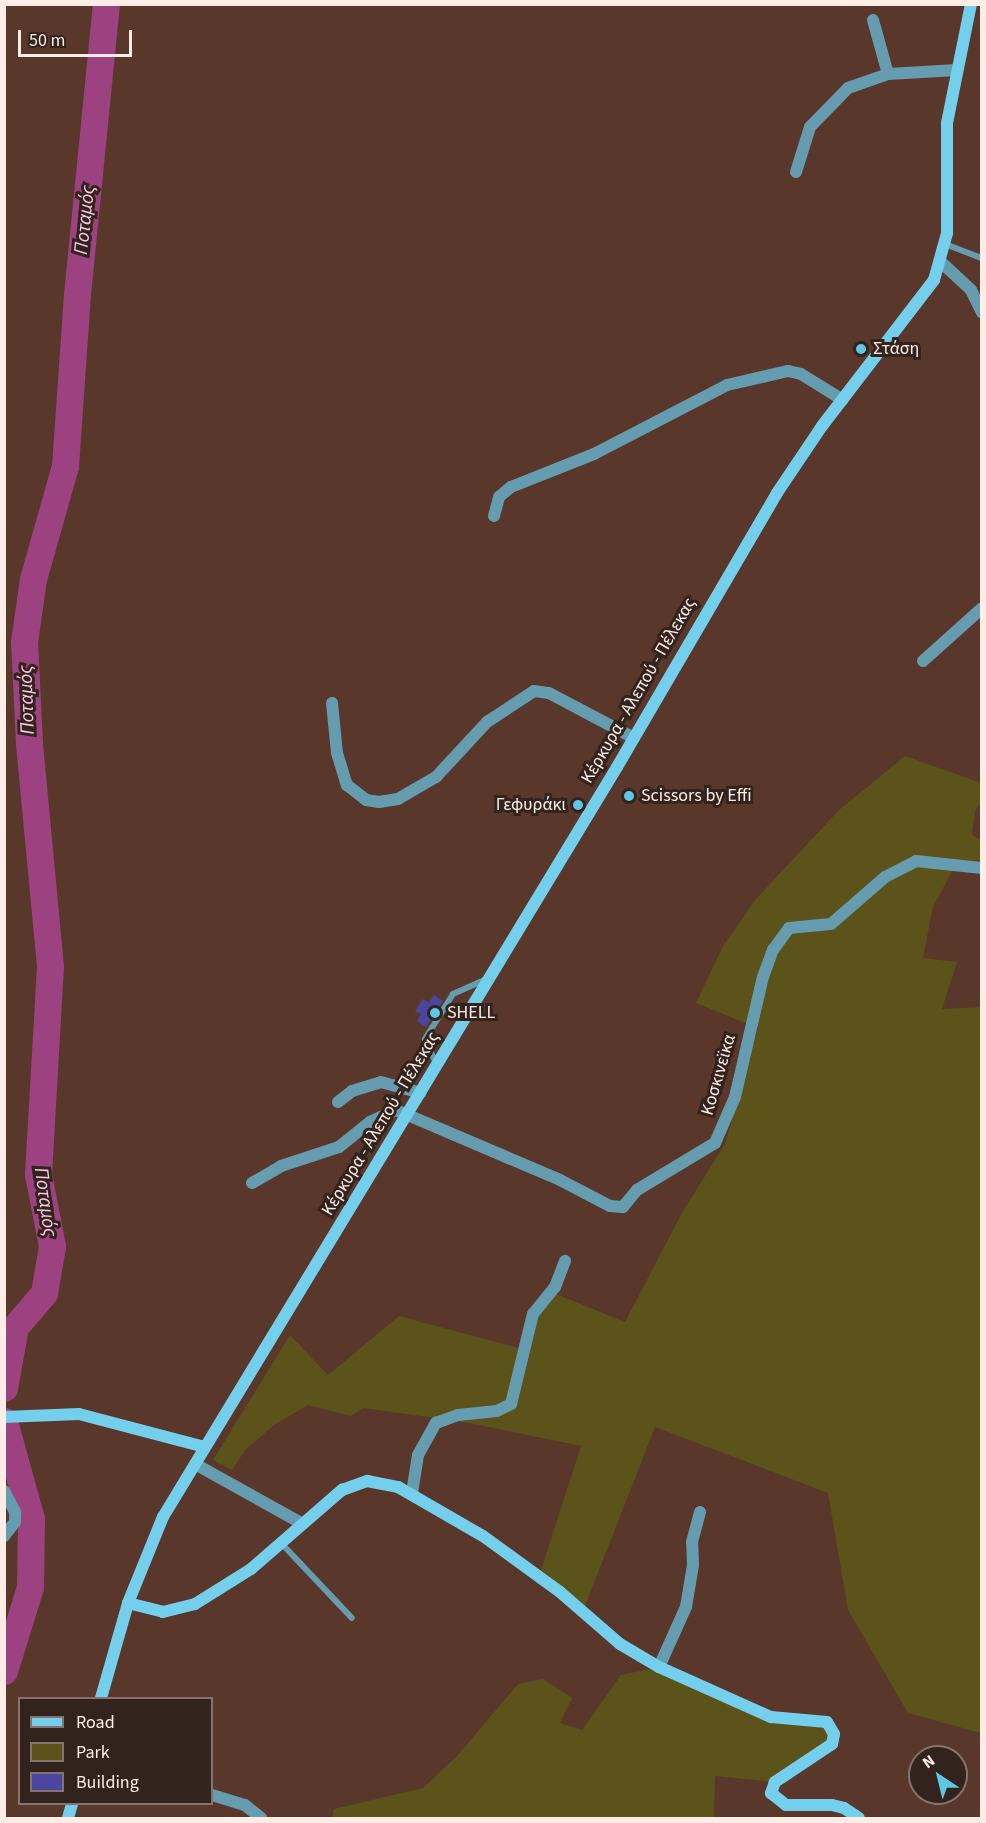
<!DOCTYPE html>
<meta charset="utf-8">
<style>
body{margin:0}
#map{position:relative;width:986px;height:1823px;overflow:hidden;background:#59372a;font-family:"Source Sans 3",sans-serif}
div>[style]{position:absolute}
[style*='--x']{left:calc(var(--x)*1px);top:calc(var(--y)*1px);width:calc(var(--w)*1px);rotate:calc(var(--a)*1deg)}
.green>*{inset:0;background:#5b5319}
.river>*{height:27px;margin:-13.5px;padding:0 13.5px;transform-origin:13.5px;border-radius:13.5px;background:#9c4280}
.building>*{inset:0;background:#4b47a1}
.lane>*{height:6px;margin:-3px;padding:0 3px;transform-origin:3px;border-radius:3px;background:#659caf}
.street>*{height:12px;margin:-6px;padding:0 6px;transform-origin:6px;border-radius:6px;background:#659caf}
.secondary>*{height:12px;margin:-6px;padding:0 6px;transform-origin:6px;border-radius:6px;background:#74cfed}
.dots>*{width:16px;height:16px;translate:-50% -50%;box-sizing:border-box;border:3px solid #33231d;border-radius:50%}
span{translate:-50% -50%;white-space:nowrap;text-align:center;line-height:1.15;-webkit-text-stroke:6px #33231d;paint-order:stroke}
.poi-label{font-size:18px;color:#feede6}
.left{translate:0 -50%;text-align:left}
.right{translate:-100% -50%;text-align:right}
.street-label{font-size:18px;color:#feede6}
.water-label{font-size:20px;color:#fbc9e8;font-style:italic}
.frame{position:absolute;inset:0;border:6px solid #feede6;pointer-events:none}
.legend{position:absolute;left:18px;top:1697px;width:195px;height:108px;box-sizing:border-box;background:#33231d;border:2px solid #84746d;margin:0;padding:8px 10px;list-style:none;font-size:18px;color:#feede6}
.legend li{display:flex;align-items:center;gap:12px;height:30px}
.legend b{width:30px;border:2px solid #84746d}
.north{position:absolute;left:908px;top:1745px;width:60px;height:60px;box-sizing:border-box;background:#33231d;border:2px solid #84746d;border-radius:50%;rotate:325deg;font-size:16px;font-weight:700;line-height:24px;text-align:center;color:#feede6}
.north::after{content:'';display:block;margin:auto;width:21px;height:27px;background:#5dc7e8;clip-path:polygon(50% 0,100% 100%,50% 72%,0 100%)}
.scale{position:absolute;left:18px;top:30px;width:114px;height:27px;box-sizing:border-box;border:3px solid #feede6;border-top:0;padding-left:8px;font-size:18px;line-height:21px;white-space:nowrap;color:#feede6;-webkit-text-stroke:4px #33231d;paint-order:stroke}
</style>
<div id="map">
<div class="green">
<div style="clip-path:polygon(905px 756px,981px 783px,981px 802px,975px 811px,972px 835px,981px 840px,981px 861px,958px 860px,933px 907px,923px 958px,957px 962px,942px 1009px,981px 1007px,981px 1733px,908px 1713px,848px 1610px,828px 1493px,655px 1427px,585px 1606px,541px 1570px,581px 1446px,464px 1422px,363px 1408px,351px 1416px,308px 1405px,274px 1425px,245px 1450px,232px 1470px,213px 1460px,290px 1335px,328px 1375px,399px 1316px,530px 1351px,538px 1314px,556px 1294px,625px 1322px,683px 1211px,725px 1144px,758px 1028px,696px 1003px,723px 946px,756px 899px,839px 810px)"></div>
<div style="clip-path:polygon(659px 1667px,770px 1717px,821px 1720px,834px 1739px,775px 1782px,715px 1776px,714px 1818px,332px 1818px,334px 1809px,423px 1788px,458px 1755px,518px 1684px,543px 1679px,572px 1698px,560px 1723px,582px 1730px,621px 1675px)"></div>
</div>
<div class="river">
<div style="--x:4;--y:1388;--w:62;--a:-79.8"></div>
<div style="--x:15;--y:1327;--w:45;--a:-49.5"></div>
<div style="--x:44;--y:1293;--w:48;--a:-80.3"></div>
<div style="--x:52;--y:1246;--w:73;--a:-101"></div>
<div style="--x:38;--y:1174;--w:208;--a:-86.7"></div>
<div style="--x:50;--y:966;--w:224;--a:-95.4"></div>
<div style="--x:29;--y:743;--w:101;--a:-92.8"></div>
<div style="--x:24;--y:642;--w:64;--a:-81.9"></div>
<div style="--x:33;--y:579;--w:117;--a:-74.2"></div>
<div style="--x:65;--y:466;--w:172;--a:-86"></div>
<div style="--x:77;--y:294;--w:291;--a:-84.3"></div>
<div style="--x:4;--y:1421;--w:102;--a:74.6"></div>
<div style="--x:31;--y:1519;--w:68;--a:90.8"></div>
<div style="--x:30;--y:1587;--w:88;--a:107.2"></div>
</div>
<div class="building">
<div style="clip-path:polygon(434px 995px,443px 1001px,426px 1027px,417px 1021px,421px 1014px,415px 1011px,423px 999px,429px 1003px)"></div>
</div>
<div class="lane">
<div style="--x:945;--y:244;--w:40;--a:21"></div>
<div style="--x:436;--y:1063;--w:26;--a:-115"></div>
<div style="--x:425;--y:1039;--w:53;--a:-58.1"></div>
<div style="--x:453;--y:994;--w:36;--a:-24"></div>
<div style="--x:281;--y:1543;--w:103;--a:46.6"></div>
</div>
<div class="street">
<div style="--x:873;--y:20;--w:56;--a:74.5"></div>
<div style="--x:796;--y:172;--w:47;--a:-72.7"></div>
<div style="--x:810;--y:127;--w:54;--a:-45.7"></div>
<div style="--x:848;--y:88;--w:42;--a:-19.3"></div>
<div style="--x:888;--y:74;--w:69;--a:-3.3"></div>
<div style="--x:941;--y:262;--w:41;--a:43"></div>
<div style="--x:971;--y:290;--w:25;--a:64"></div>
<div style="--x:494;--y:516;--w:20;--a:-75"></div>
<div style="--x:499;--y:497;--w:16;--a:-40"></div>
<div style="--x:511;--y:487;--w:89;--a:-21.7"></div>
<div style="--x:594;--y:454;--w:150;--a:-27.4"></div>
<div style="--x:727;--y:385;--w:63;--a:-12.9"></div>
<div style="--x:788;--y:371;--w:13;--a:13"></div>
<div style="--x:801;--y:374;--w:49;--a:31.8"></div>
<div style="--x:923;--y:661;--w:79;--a:-41.9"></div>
<div style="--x:332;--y:703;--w:50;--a:84.3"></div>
<div style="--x:337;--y:753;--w:34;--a:73"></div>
<div style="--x:347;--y:785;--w:24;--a:38"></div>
<div style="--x:366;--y:800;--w:13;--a:9"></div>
<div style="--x:379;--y:802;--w:19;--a:-9"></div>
<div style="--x:398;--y:799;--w:44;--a:-30.1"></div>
<div style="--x:436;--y:777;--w:75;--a:-47.2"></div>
<div style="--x:487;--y:722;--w:56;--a:-33.4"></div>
<div style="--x:534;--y:691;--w:15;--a:8"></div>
<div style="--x:549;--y:693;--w:96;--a:27.9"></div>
<div style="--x:338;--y:1102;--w:18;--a:-38"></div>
<div style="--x:352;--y:1091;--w:30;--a:-17"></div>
<div style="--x:381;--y:1082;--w:41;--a:15.4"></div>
<div style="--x:252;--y:1183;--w:34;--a:-30"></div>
<div style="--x:281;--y:1166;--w:61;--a:-18.1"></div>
<div style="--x:339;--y:1147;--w:40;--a:-39"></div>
<div style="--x:370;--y:1122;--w:29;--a:-25"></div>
<div style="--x:396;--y:1110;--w:178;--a:23.1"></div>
<div style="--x:560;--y:1180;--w:56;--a:27.5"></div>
<div style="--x:610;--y:1206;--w:13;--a:4"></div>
<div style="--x:623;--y:1207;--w:22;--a:-51"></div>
<div style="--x:637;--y:1190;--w:91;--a:-31.1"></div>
<div style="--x:715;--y:1143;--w:50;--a:-66.5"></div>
<div style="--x:735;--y:1097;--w:123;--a:-76.9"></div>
<div style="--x:763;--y:977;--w:29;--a:-70"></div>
<div style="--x:773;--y:950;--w:27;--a:-54"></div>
<div style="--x:789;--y:928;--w:42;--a:-5.4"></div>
<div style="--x:831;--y:924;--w:72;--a:-41"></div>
<div style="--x:885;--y:877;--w:35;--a:-27"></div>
<div style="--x:916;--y:861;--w:66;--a:6.1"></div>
<div style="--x:195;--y:1464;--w:121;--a:29.1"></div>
<div style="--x:4;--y:1491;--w:24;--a:62"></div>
<div style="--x:15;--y:1512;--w:10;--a:90"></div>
<div style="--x:15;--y:1522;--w:18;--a:128"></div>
<div style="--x:412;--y:1493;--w:38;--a:-81"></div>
<div style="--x:418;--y:1455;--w:37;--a:-61"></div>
<div style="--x:436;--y:1423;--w:23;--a:-20"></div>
<div style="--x:458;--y:1415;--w:39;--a:-6"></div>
<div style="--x:497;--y:1411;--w:16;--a:-27"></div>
<div style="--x:511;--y:1404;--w:93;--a:-76.3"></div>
<div style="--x:533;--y:1314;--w:35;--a:-51"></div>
<div style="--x:555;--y:1287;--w:28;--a:-69"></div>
<div style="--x:659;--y:1667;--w:66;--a:-65.8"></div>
<div style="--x:686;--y:1607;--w:43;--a:-80.5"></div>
<div style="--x:693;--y:1565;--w:23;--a:-92"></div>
<div style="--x:692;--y:1542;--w:31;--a:-75"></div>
<div style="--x:212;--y:1795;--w:34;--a:17"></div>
<div style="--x:245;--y:1805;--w:21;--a:39"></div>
</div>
<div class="secondary">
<div style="--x:4;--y:1417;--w:75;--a:-2.3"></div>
<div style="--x:79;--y:1414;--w:130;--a:14.7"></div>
<div style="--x:128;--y:1603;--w:36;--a:14"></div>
<div style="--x:163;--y:1612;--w:33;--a:-14"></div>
<div style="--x:195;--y:1604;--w:66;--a:-32"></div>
<div style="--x:251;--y:1569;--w:121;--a:-41"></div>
<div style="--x:342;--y:1490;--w:27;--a:-20"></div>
<div style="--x:367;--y:1481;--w:32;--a:11"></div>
<div style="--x:398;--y:1487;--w:98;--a:30"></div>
<div style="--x:483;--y:1536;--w:95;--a:36"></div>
<div style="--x:560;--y:1592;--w:79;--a:40.9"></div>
<div style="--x:620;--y:1644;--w:45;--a:30.5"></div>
<div style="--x:659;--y:1667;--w:123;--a:24.1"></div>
<div style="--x:771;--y:1717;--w:56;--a:5.1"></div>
<div style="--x:827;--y:1722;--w:14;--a:60"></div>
<div style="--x:834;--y:1734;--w:10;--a:101"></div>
<div style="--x:832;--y:1744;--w:69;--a:146.3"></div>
<div style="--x:775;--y:1782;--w:12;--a:110"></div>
<div style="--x:771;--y:1793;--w:19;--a:39"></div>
<div style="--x:786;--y:1805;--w:46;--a:0"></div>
<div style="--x:832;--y:1805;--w:12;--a:14"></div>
<div style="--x:844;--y:1808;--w:18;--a:34"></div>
<div style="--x:101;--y:1698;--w:99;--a:-74.1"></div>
<div style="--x:128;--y:1603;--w:93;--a:-67.9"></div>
<div style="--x:163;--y:1517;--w:877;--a:-58.81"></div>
<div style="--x:617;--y:767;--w:317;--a:-59.7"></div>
<div style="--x:777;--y:493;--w:81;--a:-56.1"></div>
<div style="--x:822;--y:426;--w:184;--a:-52.5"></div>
<div style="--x:934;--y:280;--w:49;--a:-74.5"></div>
<div style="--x:947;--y:233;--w:110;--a:-90"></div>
<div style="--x:947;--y:123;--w:121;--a:-78.6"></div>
<div style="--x:68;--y:1818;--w:15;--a:-74"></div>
</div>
<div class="dots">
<div style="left:861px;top:349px;background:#5dc7e8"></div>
<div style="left:629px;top:796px;background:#5dc7e8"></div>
<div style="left:578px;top:805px;background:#5dc7e8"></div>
<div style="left:435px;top:1013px;background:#5dc7e8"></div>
</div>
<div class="poi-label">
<span class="left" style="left:873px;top:349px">Στάση</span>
<span class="left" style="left:641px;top:796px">Scissors by Effi</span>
<span class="right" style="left:566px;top:805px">Γεφυράκι</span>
<span class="left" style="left:447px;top:1013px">SHELL</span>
</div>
<div class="street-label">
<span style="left:639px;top:691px;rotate:-60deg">Κέρκυρα - Αλεπού - Πέλεκας</span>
<span style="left:719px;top:1075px;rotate:-74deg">Κοσκινεϊκα</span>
<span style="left:381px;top:1124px;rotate:-59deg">Κέρκυρα - Αλεπού - Πέλεκας</span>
</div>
<div class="water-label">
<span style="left:85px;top:220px;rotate:-84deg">Ποταμός</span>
<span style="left:27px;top:700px;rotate:-92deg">Ποταμός</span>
<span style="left:45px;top:1202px;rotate:82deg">Ποταμός</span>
</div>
<div class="frame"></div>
<ul class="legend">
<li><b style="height:8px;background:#74cfed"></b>Road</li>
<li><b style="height:16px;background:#5b5319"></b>Park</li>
<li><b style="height:16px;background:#4b47a1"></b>Building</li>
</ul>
<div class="north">N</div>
<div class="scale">50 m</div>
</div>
